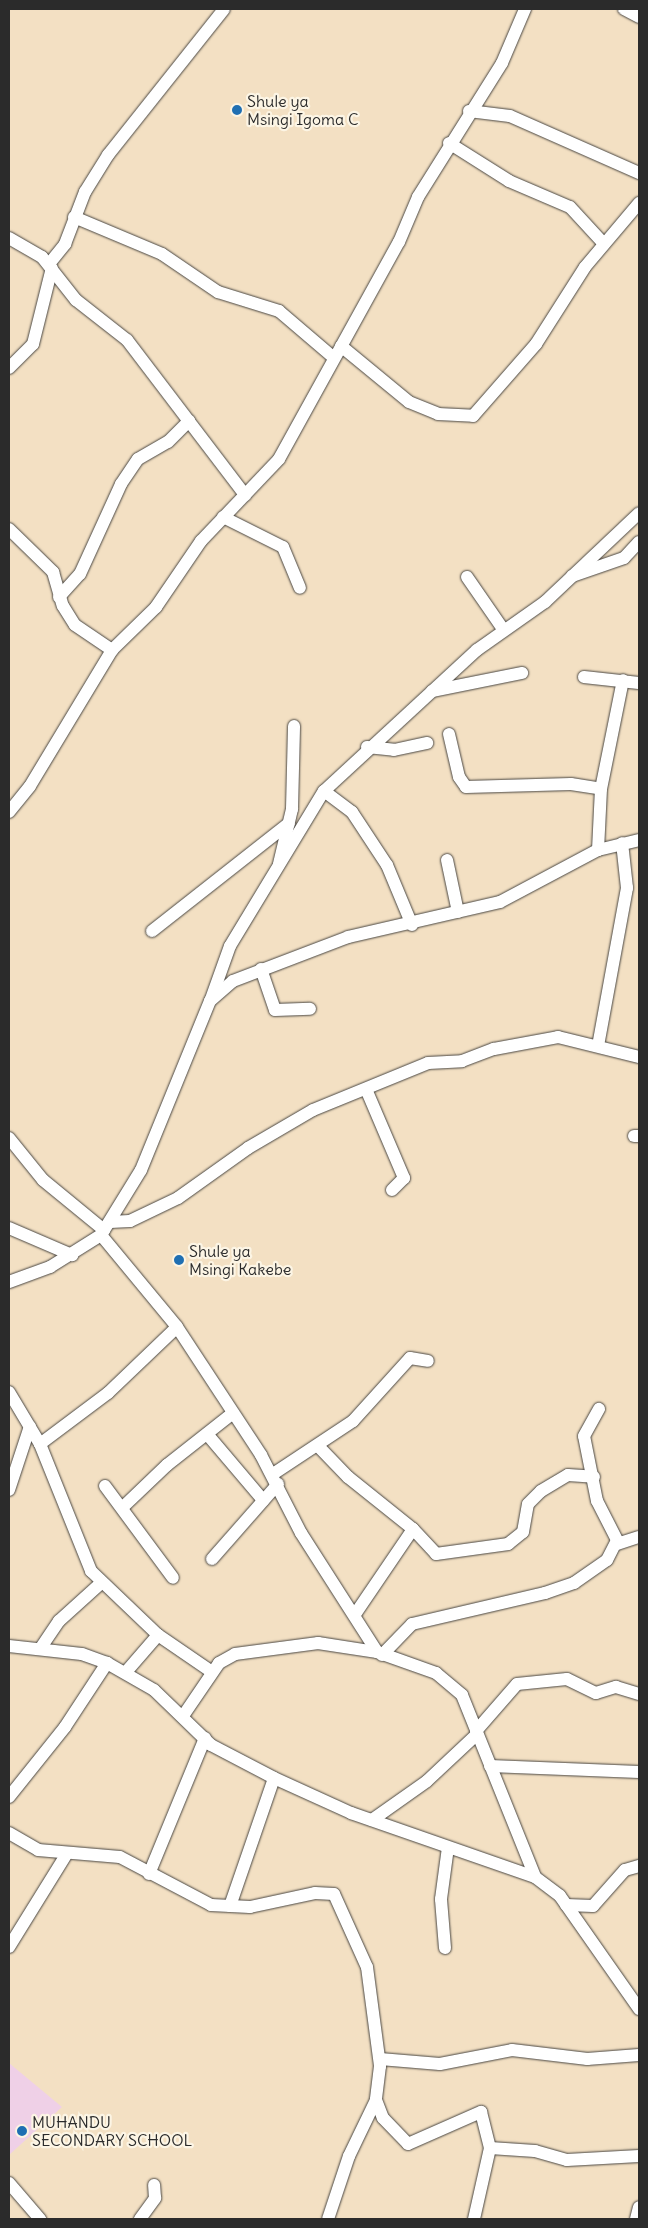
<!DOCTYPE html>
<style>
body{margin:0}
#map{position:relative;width:648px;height:2228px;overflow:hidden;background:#f3e0c3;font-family:Delius,sans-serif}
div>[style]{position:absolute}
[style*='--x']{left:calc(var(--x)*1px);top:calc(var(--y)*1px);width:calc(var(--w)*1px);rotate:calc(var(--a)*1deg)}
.built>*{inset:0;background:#efd0e7}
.roads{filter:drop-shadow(0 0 1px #494642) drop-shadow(0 0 1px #494642)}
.minor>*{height:12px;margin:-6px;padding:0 6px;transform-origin:6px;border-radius:6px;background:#fff}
.dots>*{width:14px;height:14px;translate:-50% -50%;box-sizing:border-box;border:2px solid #fcf5e5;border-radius:50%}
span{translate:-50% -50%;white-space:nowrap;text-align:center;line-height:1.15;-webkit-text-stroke:4.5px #fcf5e5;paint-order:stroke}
.poi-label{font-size:16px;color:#2b2b2b}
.left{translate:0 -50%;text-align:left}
.frame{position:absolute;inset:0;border:10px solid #2b2b2b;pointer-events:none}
</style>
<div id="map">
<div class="built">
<div style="clip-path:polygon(9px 2063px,62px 2107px,9px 2155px)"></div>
</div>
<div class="roads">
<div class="minor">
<div style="--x:624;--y:9;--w:17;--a:28"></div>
<div style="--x:469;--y:111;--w:41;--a:7"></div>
<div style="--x:510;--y:116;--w:141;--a:23.8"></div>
<div style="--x:449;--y:143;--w:71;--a:32.3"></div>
<div style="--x:509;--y:181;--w:66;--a:23.1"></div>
<div style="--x:570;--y:207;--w:50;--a:47.4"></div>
<div style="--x:74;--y:217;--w:95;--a:22.8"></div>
<div style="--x:162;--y:254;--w:68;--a:34.2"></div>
<div style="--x:218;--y:292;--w:64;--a:17.3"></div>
<div style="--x:279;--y:311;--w:72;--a:40.5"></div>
<div style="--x:9;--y:238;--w:38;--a:30"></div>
<div style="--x:42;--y:257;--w:55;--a:51.7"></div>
<div style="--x:76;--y:300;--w:65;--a:38.1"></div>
<div style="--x:127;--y:340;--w:195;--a:52.7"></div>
<div style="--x:49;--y:264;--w:26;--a:-51"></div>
<div style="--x:65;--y:244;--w:56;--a:-69"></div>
<div style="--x:85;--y:192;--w:44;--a:-58.1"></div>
<div style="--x:108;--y:155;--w:186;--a:-51.5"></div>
<div style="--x:341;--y:346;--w:88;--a:39.5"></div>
<div style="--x:409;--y:402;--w:31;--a:22"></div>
<div style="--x:438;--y:414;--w:35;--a:3"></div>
<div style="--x:473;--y:416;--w:96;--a:-48.8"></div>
<div style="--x:536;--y:344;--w:91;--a:-57.5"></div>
<div style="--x:585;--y:267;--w:84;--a:-49.8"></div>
<div style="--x:9;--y:368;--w:34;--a:-45"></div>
<div style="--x:33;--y:344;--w:78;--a:-76"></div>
<div style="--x:223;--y:517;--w:67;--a:26.6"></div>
<div style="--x:283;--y:547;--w:44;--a:67.5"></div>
<div style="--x:9;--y:529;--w:62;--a:44.3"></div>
<div style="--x:53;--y:572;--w:35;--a:74"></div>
<div style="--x:63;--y:606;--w:22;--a:58"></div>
<div style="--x:75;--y:625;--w:45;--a:34"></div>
<div style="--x:572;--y:576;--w:55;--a:-19.1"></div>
<div style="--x:624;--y:558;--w:22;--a:-47"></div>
<div style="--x:467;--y:577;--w:63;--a:55.3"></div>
<div style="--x:59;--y:597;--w:31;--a:-48"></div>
<div style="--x:80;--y:574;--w:99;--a:-65.5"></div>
<div style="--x:121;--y:484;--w:30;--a:-56"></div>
<div style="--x:138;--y:459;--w:34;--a:-30"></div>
<div style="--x:168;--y:442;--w:30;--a:-45"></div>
<div style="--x:584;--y:677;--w:55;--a:6.2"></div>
<div style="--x:432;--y:691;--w:92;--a:-11.3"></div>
<div style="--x:449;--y:734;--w:44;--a:76.9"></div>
<div style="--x:459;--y:777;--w:12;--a:55"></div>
<div style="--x:466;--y:787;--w:105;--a:-1.6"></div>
<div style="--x:571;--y:784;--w:30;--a:9"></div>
<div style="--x:367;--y:747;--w:27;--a:6"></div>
<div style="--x:394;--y:750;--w:34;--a:-12"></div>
<div style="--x:324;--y:791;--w:35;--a:37"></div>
<div style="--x:352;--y:812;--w:64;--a:56.6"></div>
<div style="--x:387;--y:865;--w:65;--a:67.4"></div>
<div style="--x:9;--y:812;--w:33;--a:-51"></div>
<div style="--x:30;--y:786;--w:159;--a:-58.9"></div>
<div style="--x:112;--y:650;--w:62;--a:-44.3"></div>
<div style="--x:156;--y:607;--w:80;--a:-55.7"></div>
<div style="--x:201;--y:541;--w:113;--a:-46.4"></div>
<div style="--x:279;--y:459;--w:248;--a:-61.1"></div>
<div style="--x:399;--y:242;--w:49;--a:-67.1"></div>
<div style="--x:418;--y:197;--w:158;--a:-57.9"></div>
<div style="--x:502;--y:63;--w:59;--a:-66.9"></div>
<div style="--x:598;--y:850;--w:61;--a:-87.2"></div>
<div style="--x:601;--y:789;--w:111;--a:-78.6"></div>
<div style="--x:447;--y:860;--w:53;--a:78.1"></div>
<div style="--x:279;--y:864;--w:57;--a:-76.7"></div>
<div style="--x:292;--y:809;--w:83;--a:-88.6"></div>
<div style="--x:152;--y:931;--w:174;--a:-38.2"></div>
<div style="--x:261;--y:969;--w:43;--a:71.1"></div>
<div style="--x:275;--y:1010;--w:35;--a:-2"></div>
<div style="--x:211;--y:999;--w:56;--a:-70.3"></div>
<div style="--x:230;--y:946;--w:181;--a:-58.8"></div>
<div style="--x:324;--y:791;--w:208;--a:-42.7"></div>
<div style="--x:477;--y:650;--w:83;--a:-35.2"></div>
<div style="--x:545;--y:602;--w:129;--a:-43.4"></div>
<div style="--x:598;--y:1046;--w:161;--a:-79.6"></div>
<div style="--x:627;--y:888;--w:45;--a:-96.3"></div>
<div style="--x:366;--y:1089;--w:97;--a:66.9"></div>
<div style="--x:404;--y:1178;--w:17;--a:135"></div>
<div style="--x:634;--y:1136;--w:5;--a:0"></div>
<div style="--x:9;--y:1138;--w:54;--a:51"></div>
<div style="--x:43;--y:1180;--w:79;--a:39.3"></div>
<div style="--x:110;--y:1222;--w:20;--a:-3"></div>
<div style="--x:130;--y:1221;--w:53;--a:-25.6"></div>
<div style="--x:178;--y:1198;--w:86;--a:-35.5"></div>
<div style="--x:248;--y:1148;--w:75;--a:-30.3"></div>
<div style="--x:313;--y:1110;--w:124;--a:-22.2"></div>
<div style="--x:428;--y:1063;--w:34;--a:-3"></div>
<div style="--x:462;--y:1061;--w:34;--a:-21"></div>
<div style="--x:494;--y:1049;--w:65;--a:-10.6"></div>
<div style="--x:558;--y:1037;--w:83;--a:13.9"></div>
<div style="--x:9;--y:1228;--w:69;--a:23.2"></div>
<div style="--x:101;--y:1235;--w:119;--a:50.4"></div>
<div style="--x:177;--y:1327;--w:153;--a:56.7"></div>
<div style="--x:261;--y:1455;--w:88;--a:62.9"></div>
<div style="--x:301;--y:1533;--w:141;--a:57.4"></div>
<div style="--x:377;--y:1652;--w:63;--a:19.6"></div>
<div style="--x:436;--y:1673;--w:34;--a:40"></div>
<div style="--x:462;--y:1695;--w:196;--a:68.1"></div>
<div style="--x:535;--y:1877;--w:31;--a:37"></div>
<div style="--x:560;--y:1896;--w:138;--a:55"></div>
<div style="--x:9;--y:1282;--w:44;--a:-20.1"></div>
<div style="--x:50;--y:1267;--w:60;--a:-32.1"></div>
<div style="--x:101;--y:1235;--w:76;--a:-58.4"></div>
<div style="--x:141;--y:1170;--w:183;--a:-67.8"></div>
<div style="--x:210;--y:1001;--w:30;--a:-41"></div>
<div style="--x:233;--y:981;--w:123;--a:-20.9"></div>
<div style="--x:348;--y:937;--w:156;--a:-13"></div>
<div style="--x:500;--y:902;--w:111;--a:-28"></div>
<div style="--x:598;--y:850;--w:42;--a:-13.7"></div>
<div style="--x:9;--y:1392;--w:61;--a:59.2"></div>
<div style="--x:40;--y:1444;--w:137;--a:68.1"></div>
<div style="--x:91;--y:1571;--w:93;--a:43.7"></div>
<div style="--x:158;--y:1635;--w:65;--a:34.4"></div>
<div style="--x:207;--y:1434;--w:87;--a:49.7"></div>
<div style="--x:40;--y:1444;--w:85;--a:-36.9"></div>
<div style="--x:108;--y:1393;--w:95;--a:-43.7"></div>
<div style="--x:319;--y:1447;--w:42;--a:46"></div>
<div style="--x:348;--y:1477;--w:83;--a:38.7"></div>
<div style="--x:413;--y:1529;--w:102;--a:124.2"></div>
<div style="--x:273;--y:1474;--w:96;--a:-33.5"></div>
<div style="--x:353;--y:1421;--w:85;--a:-47.9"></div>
<div style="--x:410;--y:1358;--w:18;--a:9"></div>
<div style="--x:105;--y:1486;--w:114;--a:53.5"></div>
<div style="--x:9;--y:1490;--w:67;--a:-71.8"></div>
<div style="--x:123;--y:1507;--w:61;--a:-43.7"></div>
<div style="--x:167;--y:1465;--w:84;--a:-38.2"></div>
<div style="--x:413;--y:1529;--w:34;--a:47"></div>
<div style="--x:436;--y:1554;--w:73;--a:-7.9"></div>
<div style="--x:508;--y:1544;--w:19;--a:-39"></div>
<div style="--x:523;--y:1532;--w:28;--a:-80"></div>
<div style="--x:528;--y:1504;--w:18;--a:-45"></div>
<div style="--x:541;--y:1491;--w:31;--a:-31"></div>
<div style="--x:568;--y:1475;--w:26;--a:4"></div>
<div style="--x:617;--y:1544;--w:23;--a:-18"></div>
<div style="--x:212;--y:1559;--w:100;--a:-48.7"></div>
<div style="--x:9;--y:1646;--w:73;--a:6.3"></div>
<div style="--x:82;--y:1654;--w:27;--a:20"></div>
<div style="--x:107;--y:1663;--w:54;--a:29.9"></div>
<div style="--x:154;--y:1690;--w:79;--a:44"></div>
<div style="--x:211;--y:1745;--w:71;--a:27.6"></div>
<div style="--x:274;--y:1778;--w:85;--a:24.4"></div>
<div style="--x:351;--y:1813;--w:195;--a:19.2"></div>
<div style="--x:40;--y:1649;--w:34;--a:-56"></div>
<div style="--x:59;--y:1621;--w:57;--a:-42.1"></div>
<div style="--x:382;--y:1655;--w:43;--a:-45.9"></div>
<div style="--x:412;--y:1624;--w:137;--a:-13.1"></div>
<div style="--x:545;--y:1593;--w:31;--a:-19"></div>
<div style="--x:574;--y:1583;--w:40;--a:-34.9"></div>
<div style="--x:607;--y:1560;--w:22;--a:-63"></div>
<div style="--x:617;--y:1540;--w:44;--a:-117.1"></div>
<div style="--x:597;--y:1501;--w:66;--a:-101.3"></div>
<div style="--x:584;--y:1436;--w:31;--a:-61"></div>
<div style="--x:126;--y:1672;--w:49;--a:-49.1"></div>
<div style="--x:183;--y:1716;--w:64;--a:-55.8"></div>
<div style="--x:219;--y:1663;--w:18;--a:-29"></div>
<div style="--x:235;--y:1654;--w:84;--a:-7.5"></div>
<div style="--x:318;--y:1643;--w:60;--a:8.7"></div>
<div style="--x:476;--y:1731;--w:62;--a:-48.9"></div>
<div style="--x:517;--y:1684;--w:50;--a:-5.7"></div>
<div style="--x:567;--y:1679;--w:32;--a:26"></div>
<div style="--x:596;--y:1693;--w:21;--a:-17"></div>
<div style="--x:616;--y:1687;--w:24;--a:17"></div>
<div style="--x:490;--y:1766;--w:149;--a:2.3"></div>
<div style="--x:9;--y:1797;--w:90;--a:-51.3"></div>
<div style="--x:65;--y:1727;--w:77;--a:-56.7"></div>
<div style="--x:372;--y:1820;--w:67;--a:-35.3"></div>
<div style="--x:427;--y:1781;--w:69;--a:-43.2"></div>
<div style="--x:9;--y:1833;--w:34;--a:30"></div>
<div style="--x:38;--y:1850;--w:82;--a:4.9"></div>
<div style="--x:120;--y:1857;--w:103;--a:27.8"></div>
<div style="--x:211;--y:1905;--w:39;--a:3"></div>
<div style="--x:250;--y:1907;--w:66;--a:-12.2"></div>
<div style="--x:315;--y:1893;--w:19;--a:3"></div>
<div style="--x:334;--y:1894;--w:80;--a:65.7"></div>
<div style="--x:367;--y:1967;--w:100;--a:82.5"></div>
<div style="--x:380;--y:2066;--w:34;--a:97"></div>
<div style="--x:376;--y:2100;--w:62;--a:115.7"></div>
<div style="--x:349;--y:2156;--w:66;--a:108.4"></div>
<div style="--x:149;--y:1874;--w:147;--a:-67.6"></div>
<div style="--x:566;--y:1905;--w:27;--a:2"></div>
<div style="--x:593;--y:1906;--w:48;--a:-48.4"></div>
<div style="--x:625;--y:1870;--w:15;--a:-16"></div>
<div style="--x:230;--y:1906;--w:135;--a:-71"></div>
<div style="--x:9;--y:1947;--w:108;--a:-58.2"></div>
<div style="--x:445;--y:1948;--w:49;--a:-94.7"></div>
<div style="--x:441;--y:1899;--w:52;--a:-82.3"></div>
<div style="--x:380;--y:2059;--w:60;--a:4.8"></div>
<div style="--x:440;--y:2064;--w:73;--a:-11"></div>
<div style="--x:512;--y:2050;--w:76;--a:6.8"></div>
<div style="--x:587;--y:2059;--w:52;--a:-4.4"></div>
<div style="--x:376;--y:2100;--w:19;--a:69"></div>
<div style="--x:383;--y:2118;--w:36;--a:46"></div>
<div style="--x:408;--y:2144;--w:80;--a:-23.7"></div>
<div style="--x:481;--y:2112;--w:37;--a:76"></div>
<div style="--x:490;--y:2148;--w:73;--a:102.7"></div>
<div style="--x:490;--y:2148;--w:45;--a:3.8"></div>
<div style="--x:535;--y:2151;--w:33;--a:16"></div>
<div style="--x:567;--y:2160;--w:72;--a:-3.2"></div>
<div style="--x:9;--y:2183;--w:48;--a:49.3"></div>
<div style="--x:140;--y:2219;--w:26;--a:-54"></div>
<div style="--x:155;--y:2198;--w:13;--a:-94"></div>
<div style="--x:636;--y:2219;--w:12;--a:-76"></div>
</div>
</div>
<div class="dots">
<div style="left:237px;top:110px;background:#1f6fb2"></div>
<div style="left:179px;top:1260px;background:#1f6fb2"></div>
<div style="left:22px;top:2131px;background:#1f6fb2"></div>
</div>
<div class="poi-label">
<span class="left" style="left:247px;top:110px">Shule ya<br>Msingi Igoma C</span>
<span class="left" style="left:189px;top:1260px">Shule ya<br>Msingi Kakebe</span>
<span class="left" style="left:32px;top:2131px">MUHANDU<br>SECONDARY SCHOOL</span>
</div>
<div class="frame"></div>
</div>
